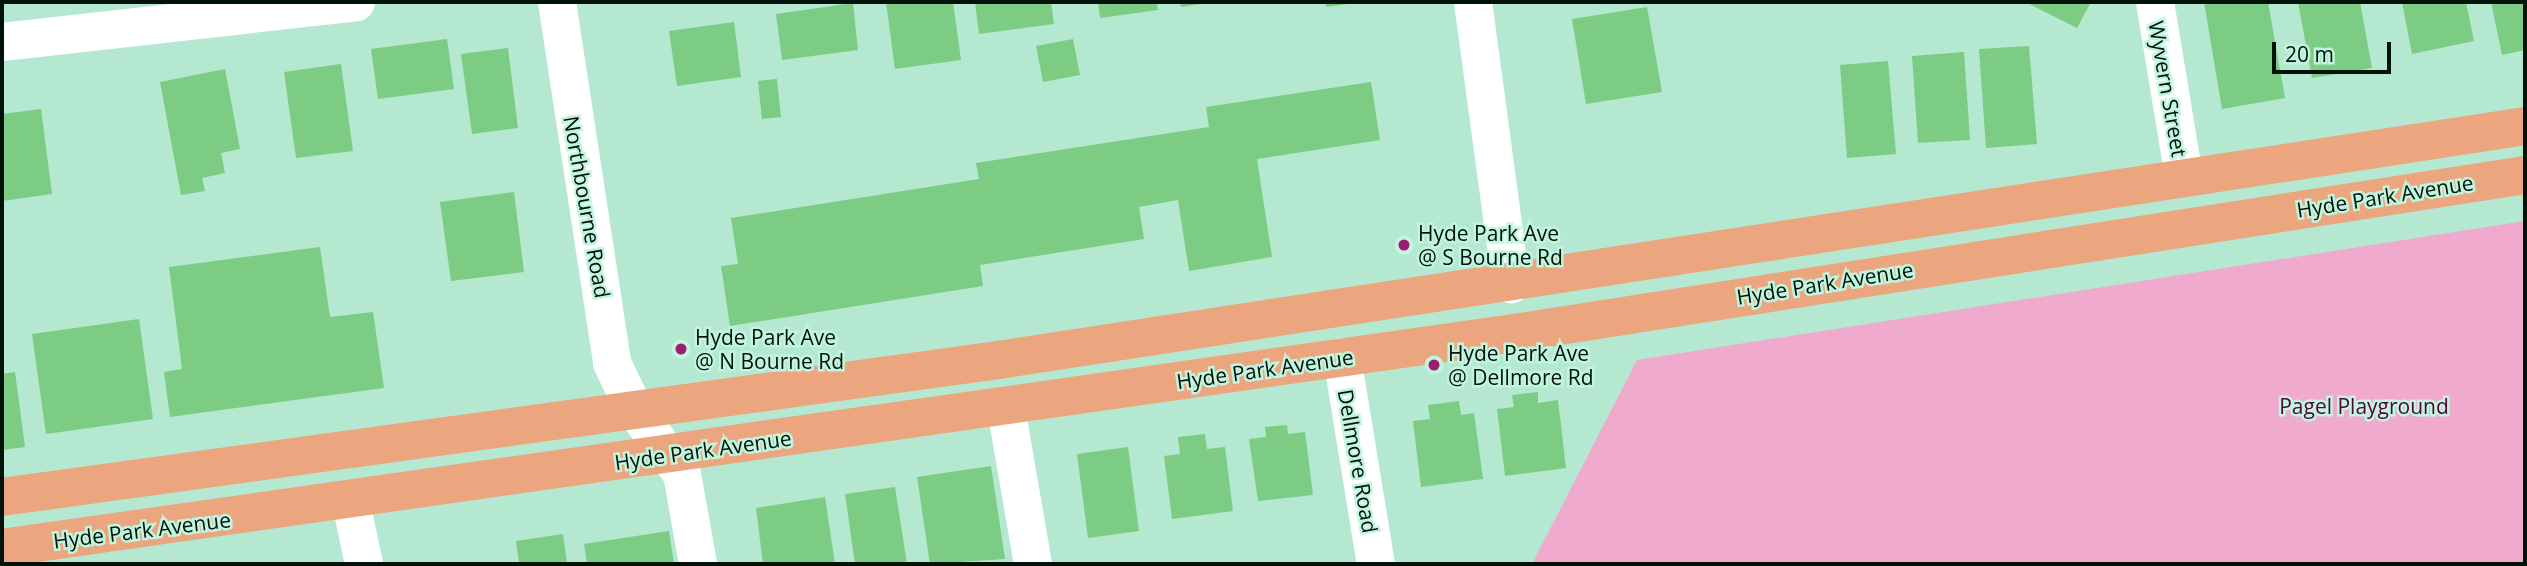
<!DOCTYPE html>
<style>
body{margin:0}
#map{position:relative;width:2527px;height:566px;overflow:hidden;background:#b4e8d1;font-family:"Open Sans",sans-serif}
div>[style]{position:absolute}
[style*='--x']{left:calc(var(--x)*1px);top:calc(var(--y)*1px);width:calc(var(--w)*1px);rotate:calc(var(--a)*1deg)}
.green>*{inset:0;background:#efaace}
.building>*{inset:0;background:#7ccc84}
.minor>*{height:38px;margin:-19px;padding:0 19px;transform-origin:19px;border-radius:19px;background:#fff}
.primary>*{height:38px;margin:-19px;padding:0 19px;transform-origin:19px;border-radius:19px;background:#eba67f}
.dots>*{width:19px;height:19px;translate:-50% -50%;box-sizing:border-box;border:4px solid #c1f5de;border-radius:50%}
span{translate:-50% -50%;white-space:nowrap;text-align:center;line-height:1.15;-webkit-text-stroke:5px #c1f5de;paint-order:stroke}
.street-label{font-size:21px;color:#01120b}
.poi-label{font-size:21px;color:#01120b}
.left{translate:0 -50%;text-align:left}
.park-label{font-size:21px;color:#57013b}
.frame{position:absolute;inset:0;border:4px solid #01120b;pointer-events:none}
.scale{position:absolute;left:2272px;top:42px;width:119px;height:32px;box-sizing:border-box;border:4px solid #01120b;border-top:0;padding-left:9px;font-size:21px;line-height:24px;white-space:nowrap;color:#01120b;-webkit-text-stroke:5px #c1f5de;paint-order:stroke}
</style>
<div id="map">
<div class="green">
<div style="clip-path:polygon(2525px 221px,2525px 564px,1532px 564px,1637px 360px)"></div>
</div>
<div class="building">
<div style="clip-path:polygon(886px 2px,953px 2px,961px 60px,895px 69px)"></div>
<div style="clip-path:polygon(975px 2px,1051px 2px,1054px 24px,979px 34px)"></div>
<div style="clip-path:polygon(1098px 2px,1157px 2px,1158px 10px,1100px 18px)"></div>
<div style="clip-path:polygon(1180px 2px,1205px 2px,1206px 3px,1181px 7px)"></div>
<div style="clip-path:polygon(1326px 2px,1355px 2px,1355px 3px,1326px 7px)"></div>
<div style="clip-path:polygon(2025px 2px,2091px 2px,2077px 28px)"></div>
<div style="clip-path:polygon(2204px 2px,2268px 2px,2285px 98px,2222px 109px)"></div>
<div style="clip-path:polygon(2298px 2px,2360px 2px,2372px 68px,2312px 78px)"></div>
<div style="clip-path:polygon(2402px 2px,2466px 2px,2474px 41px,2412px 54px)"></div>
<div style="clip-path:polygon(2491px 2px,2525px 2px,2525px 50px,2502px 55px)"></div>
<div style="clip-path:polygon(853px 3px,858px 50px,782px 60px,776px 14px)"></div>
<div style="clip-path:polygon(1647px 7px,1662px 92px,1586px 104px,1572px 19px)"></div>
<div style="clip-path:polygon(734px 22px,741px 77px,677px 86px,669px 31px)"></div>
<div style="clip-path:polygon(447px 39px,454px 89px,378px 99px,371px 49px)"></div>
<div style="clip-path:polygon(1073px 39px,1080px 75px,1043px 82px,1036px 46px)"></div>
<div style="clip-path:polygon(2029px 46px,2037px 144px,1986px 148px,1979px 49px)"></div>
<div style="clip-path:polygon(508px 48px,518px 128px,472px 134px,461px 54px)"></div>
<div style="clip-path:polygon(1964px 52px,1970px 140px,1918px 143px,1912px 56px)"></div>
<div style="clip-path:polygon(1888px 61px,1896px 154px,1847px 158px,1840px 65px)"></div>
<div style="clip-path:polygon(341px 64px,353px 151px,296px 158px,284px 72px)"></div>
<div style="clip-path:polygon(225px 69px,240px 149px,221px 153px,225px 173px,202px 178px,205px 191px,181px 195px,160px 82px)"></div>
<div style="clip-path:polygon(777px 79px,781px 117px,762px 119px,758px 81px)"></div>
<div style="clip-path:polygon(1371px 82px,1380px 140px,1257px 159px,1272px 257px,1189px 271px,1178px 200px,1139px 207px,1144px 239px,980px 265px,983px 286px,730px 326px,721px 266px,738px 264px,731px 218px,979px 179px,976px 163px,1209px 127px,1206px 107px)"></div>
<div style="clip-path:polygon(41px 109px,52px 194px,2px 201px,2px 114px)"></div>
<div style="clip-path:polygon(514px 192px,524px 272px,451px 281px,440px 202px)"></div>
<div style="clip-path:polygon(320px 247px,330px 317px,373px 312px,384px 388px,170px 417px,164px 372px,182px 369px,169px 267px)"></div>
<div style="clip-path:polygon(139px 319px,153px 419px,46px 434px,32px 334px)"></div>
<div style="clip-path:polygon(15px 372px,25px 447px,2px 450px,2px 374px)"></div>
<div style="clip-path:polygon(1538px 392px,1538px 403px,1558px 400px,1566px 468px,1505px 476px,1497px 409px,1514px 407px,1512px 395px)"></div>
<div style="clip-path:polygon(1459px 401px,1461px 415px,1474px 413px,1483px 479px,1421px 487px,1413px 421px,1430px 419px,1428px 405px)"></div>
<div style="clip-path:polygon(1287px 425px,1288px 434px,1305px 432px,1313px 495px,1258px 501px,1249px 439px,1266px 437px,1265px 427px)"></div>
<div style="clip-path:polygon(1205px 434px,1207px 449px,1225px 447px,1233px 511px,1172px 519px,1164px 456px,1180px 454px,1178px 437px)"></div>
<div style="clip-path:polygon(1128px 447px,1139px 531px,1088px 538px,1077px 454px)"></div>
<div style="clip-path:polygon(991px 466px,1005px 559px,930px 564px,917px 477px)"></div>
<div style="clip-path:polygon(895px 487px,907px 564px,855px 564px,845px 494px)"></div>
<div style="clip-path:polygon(825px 497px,835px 564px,763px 564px,756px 508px)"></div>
<div style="clip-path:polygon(669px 531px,674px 564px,587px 564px,584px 544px)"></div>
<div style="clip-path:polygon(563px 534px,567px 564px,519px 564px,516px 541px)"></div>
</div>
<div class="minor">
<div style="--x:557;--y:2;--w:365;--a:81.3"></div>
<div style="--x:612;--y:363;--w:49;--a:64.5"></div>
<div style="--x:633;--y:407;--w:83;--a:53.8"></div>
<div style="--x:682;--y:474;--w:91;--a:79.9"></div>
<div style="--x:1473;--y:2;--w:285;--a:82.3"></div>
<div style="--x:2155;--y:2;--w:177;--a:80.6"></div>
<div style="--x:2;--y:42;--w:356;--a:-6.4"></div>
<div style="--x:1342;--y:357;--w:210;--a:80.7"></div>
<div style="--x:1006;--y:408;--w:158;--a:80.2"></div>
<div style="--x:351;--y:503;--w:62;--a:78"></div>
</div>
<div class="primary">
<div style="--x:2;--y:497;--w:1005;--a:-7.83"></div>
<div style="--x:998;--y:360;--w:1545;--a:-8.71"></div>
<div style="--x:2;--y:548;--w:1534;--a:-8.09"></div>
<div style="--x:1521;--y:332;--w:1016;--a:-8.89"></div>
</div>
<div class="dots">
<div style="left:1404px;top:245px;background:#9d1d70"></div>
<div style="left:681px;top:349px;background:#9d1d70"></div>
<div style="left:1434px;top:365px;background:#9d1d70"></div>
</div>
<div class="street-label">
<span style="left:2168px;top:89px;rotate:80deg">Wyvern Street</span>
<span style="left:2385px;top:196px;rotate:-9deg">Hyde Park Avenue</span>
<span style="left:587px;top:207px;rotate:80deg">Northbourne Road</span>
<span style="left:1825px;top:283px;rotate:-9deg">Hyde Park Avenue</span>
<span style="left:1265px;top:369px;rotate:-8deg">Hyde Park Avenue</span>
<span style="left:703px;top:450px;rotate:-8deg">Hyde Park Avenue</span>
<span style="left:1358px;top:461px;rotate:80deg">Dellmore Road</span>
<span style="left:142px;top:530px;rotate:-7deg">Hyde Park Avenue</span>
</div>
<div class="poi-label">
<span class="left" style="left:1418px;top:245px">Hyde Park Ave<br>@ S Bourne Rd</span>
<span class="left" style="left:695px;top:349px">Hyde Park Ave<br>@ N Bourne Rd</span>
<span class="left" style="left:1448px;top:365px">Hyde Park Ave<br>@ Dellmore Rd</span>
</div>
<div class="park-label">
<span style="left:2364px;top:406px">Pagel Playground</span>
</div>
<div class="frame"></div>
<div class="scale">20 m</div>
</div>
